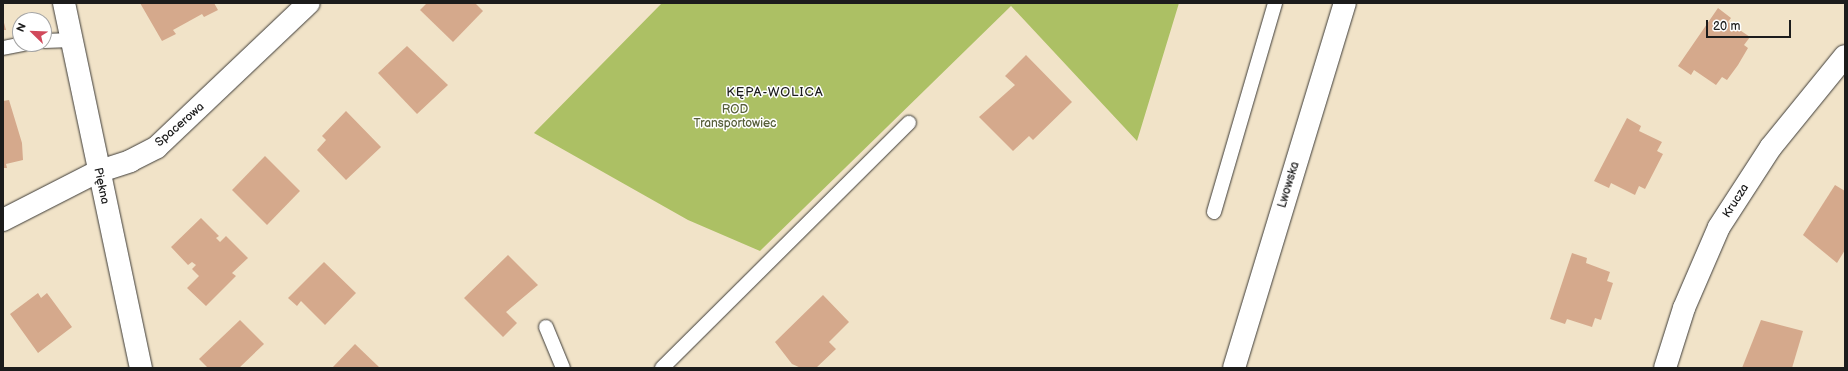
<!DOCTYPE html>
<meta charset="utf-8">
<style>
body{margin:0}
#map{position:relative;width:1848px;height:371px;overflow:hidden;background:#f1e3c8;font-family:"Balsamiq Sans",sans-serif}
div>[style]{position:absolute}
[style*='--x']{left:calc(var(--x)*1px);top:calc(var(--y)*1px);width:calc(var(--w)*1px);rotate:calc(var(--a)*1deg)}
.green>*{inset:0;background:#acc064}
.building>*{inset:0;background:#d5a98c}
.roads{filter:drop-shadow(0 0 1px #3c3a36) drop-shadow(0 0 1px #3c3a36)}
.lane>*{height:14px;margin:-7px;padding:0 7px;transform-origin:7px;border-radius:7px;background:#fff}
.street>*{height:22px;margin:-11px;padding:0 11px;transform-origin:11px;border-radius:11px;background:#fff}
.primary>*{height:22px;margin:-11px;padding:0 11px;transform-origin:11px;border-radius:11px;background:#fff}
span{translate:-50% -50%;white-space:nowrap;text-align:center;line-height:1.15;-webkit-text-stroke:3px #fff;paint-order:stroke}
.park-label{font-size:12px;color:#565e39}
.street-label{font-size:12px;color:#1c1c1c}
.neighbourhood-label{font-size:13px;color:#1c1c1c;letter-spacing:1px}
.frame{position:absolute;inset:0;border:4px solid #1c1c1c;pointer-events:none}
.north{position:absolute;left:12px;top:12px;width:40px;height:40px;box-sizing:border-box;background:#fff;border:1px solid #a4a4a4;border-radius:50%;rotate:293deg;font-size:11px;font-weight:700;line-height:16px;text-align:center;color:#1c1c1c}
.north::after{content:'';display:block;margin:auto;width:14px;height:18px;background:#d1495b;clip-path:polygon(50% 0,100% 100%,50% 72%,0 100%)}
.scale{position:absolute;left:1706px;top:20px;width:85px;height:18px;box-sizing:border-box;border:2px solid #1c1c1c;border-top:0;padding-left:5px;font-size:12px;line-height:14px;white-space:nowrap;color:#1c1c1c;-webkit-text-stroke:3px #fff;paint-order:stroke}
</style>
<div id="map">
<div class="green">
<div style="clip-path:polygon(662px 3px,1179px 3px,1137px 141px,1011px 6px,760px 251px,688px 220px,534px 133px)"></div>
</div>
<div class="building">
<div style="clip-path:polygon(140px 3px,214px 3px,218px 10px,204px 17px,202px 14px,173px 30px,176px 34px,162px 41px)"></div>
<div style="clip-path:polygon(427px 3px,475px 3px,483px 11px,453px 42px,420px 10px)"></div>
<div style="clip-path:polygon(1718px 8px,1731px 18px,1728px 22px,1750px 37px,1744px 45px,1748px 48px,1738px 65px,1727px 80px,1722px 77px,1716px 85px,1694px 70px,1691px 75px,1678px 66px)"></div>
<div style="clip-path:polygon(3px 19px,6px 30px,3px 30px)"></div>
<div style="clip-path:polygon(407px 46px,448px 85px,417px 114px,378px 73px)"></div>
<div style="clip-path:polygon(1026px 55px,1072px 102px,1033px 140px,1029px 136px,1013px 151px,979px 117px,1015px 85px,1005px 76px)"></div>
<div style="clip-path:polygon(9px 100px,22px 143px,23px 160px,6px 164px,7px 168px,3px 168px,3px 101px)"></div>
<div style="clip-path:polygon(346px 111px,381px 147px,346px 180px,317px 150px,326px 140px,322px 136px)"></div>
<div style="clip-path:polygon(1627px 118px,1641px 126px,1639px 131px,1662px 142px,1657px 151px,1663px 154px,1645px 189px,1639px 186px,1635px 195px,1611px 183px,1609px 188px,1594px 181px)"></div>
<div style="clip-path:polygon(265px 156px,300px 191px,267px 225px,232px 190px)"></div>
<div style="clip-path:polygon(1835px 185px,1845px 191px,1845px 250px,1837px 263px,1803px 235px)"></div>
<div style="clip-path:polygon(201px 218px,219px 236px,216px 238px,220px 242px,226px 236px,248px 258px,232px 273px,236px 276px,206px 306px,187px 288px,199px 276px,192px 269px,196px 265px,192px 262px,188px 265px,171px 247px)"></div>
<div style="clip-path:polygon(1572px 253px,1587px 258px,1586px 263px,1610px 272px,1607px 281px,1613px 283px,1601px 320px,1595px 318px,1592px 327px,1567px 319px,1565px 324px,1550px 319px)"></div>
<div style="clip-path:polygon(508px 255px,538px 285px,506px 312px,517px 323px,503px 337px,464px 298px)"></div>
<div style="clip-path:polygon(324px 262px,356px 293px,325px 325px,301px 301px,297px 306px,288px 298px)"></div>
<div style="clip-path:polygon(38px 293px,41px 298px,47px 293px,72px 327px,38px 353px,10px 314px)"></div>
<div style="clip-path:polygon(823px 295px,849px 322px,829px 342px,836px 349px,816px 368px,801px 368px,792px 364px,775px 342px)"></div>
<div style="clip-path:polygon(240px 320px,264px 344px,239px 368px,208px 368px,199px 359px)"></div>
<div style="clip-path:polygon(1761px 320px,1803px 331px,1792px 368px,1742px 368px)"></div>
<div style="clip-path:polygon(355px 344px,380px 368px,332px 368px)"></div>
</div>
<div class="roads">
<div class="lane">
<div style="--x:44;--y:41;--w:28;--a:-2"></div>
<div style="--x:3;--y:48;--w:21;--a:-11"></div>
<div style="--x:1214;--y:212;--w:218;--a:-73.7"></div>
<div style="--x:546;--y:327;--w:44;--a:67.5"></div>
<div style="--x:662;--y:368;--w:348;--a:-44.8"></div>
</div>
<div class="street">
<div style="--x:64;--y:3;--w:373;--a:78.1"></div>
<div style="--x:3;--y:220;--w:106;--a:-27.1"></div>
<div style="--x:97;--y:172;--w:35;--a:-18"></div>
<div style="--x:130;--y:161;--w:30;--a:-27"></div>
<div style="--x:157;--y:147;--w:209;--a:-43.5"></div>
<div style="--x:1665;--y:368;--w:63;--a:-72.4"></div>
<div style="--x:1684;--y:308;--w:88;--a:-66.6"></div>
<div style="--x:1719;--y:227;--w:95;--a:-57"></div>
<div style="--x:1771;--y:147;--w:117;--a:-50.9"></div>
</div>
<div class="primary">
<div style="--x:1234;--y:368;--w:382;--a:-73.1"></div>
</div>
</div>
<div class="park-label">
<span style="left:735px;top:117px">ROD<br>Transportowiec</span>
</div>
<div class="street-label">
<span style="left:180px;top:125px;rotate:-41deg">Spacerowa</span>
<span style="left:1289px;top:185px;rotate:-73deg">Lwowska</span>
<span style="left:101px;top:186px;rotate:78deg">Piękna</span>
<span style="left:1736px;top:201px;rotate:-57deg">Krucza</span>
</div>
<div class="neighbourhood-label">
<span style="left:775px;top:92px">KĘPA-WOLICA</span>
</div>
<div class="frame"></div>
<div class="north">N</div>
<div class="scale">20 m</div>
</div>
